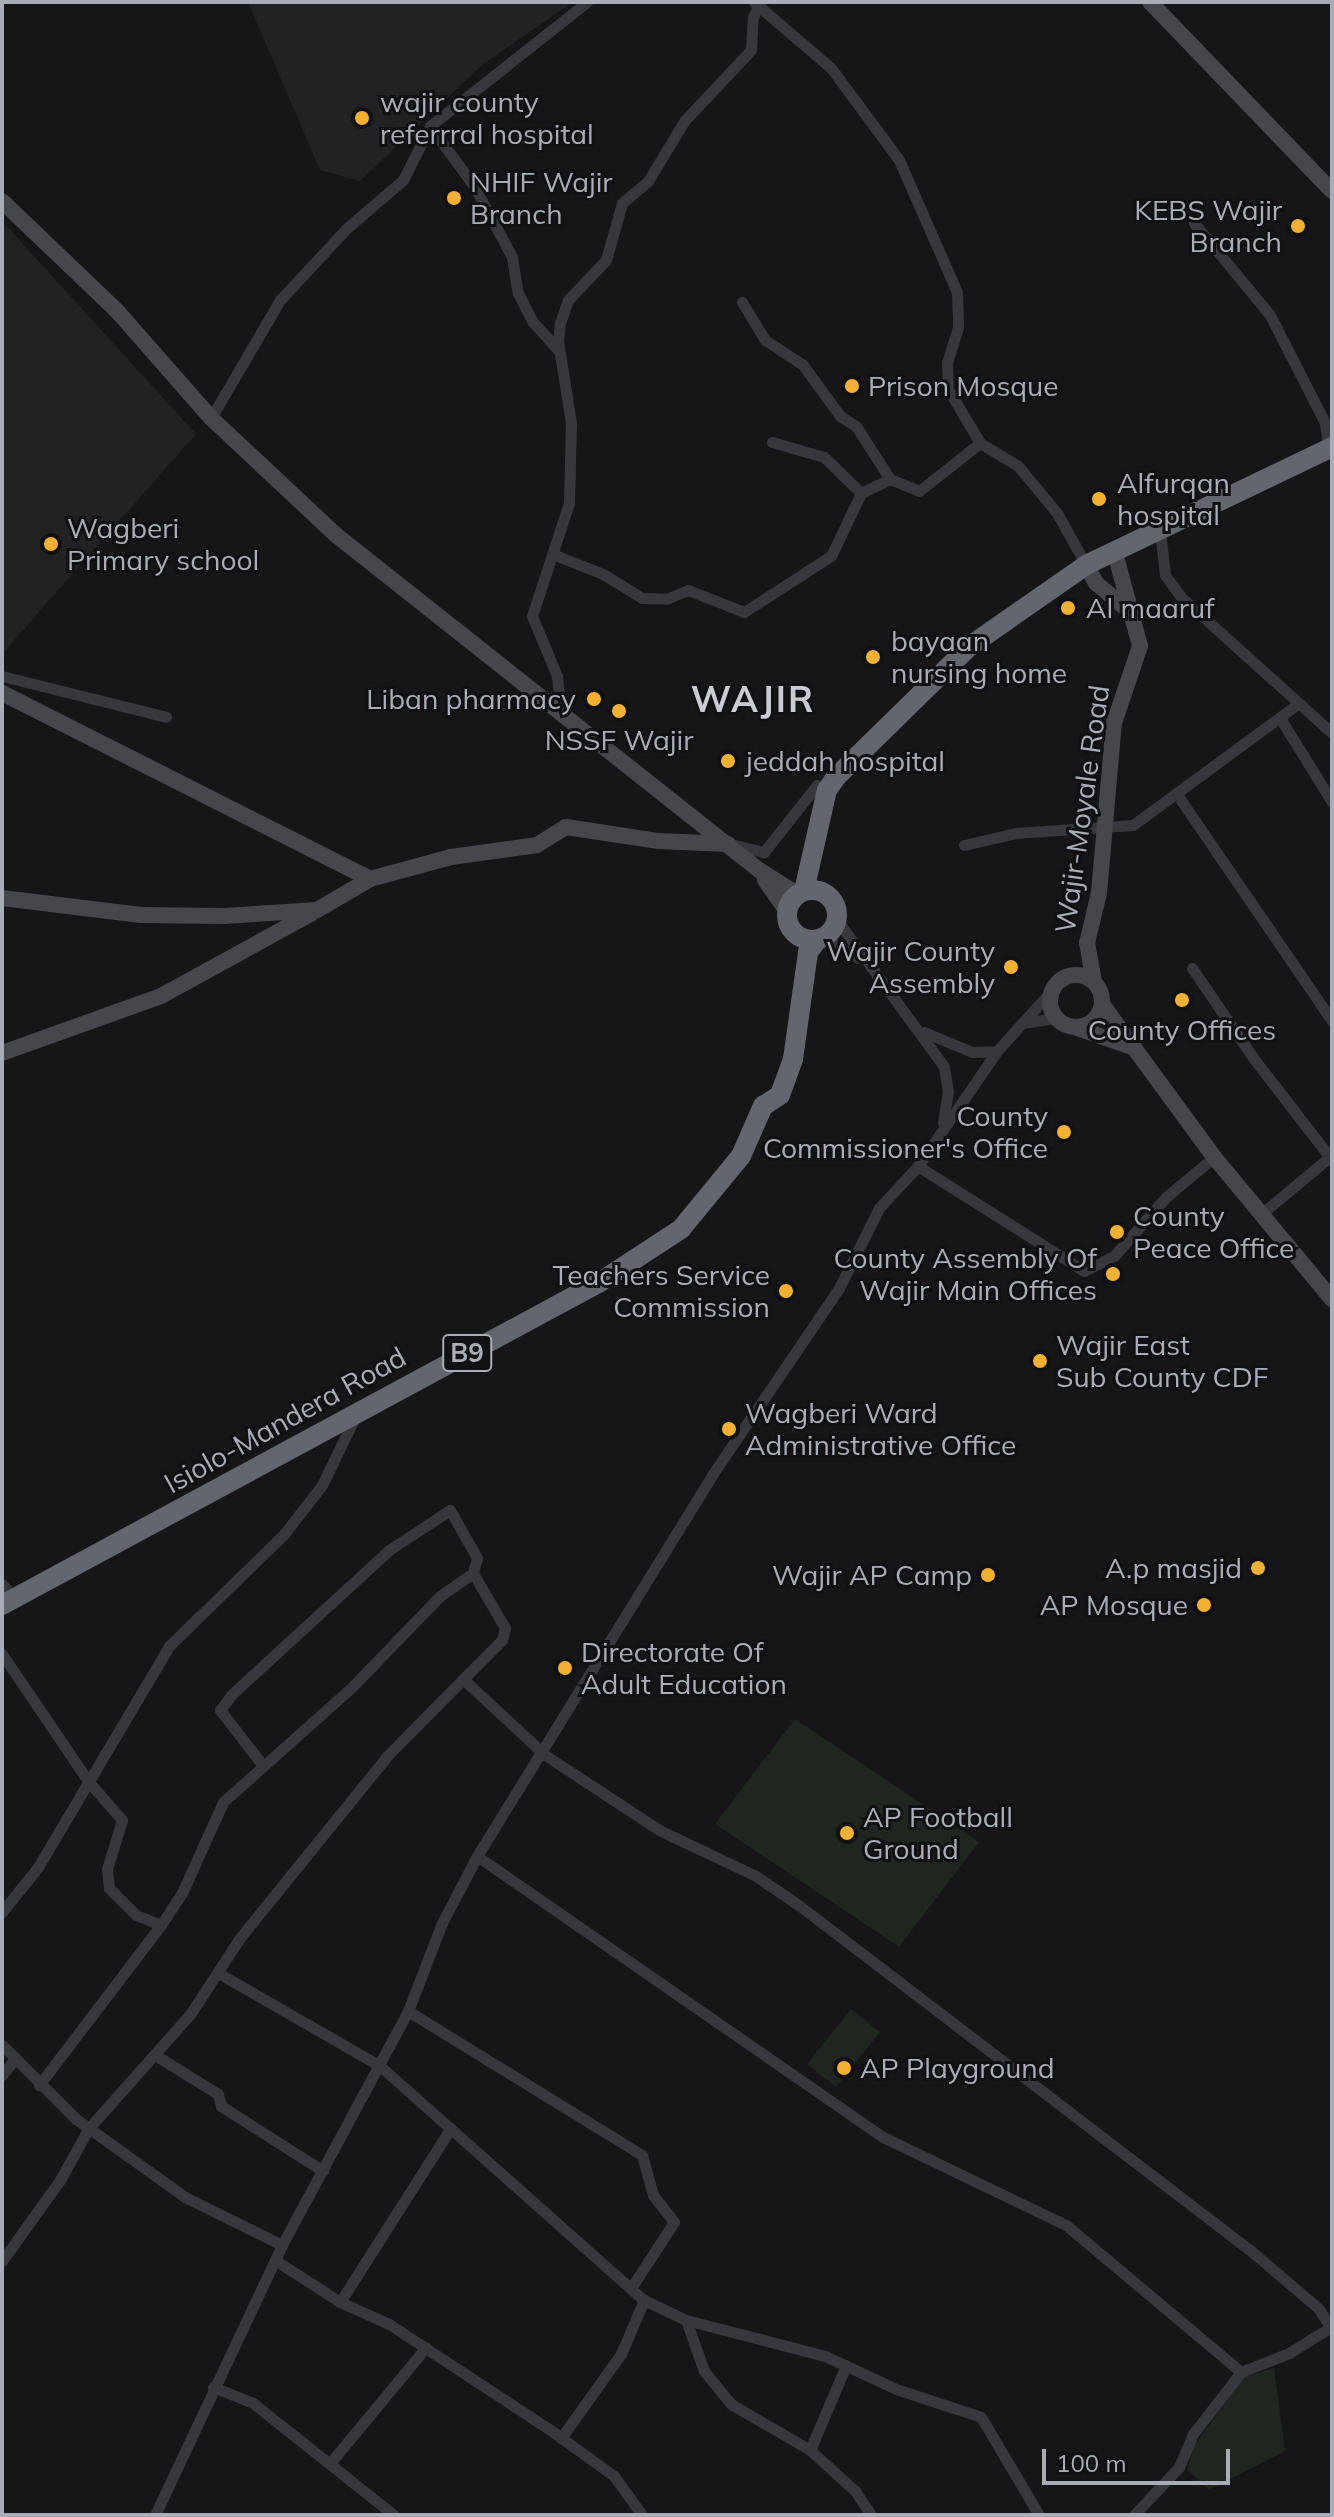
<!DOCTYPE html>
<style>
body{margin:0}
#map{position:relative;width:1334px;height:2517px;overflow:hidden;background:#161618;font-family:Mulish,sans-serif}
div>[style]{position:absolute}
[style*='--x']{left:calc(var(--x)*1px);top:calc(var(--y)*1px);width:calc(var(--w)*1px);rotate:calc(var(--a)*1deg)}
.built>*{inset:0;background:#222225}
.green>*{inset:0;background:#1e261f}
.street>*{height:11px;margin:-5.5px;padding:0 5.5px;transform-origin:5.5px;border-radius:5.5px;background:#37383d}
.secondary>*{height:16px;margin:-8px;padding:0 8px;transform-origin:8px;border-radius:8px;background:#45474d}
.secondary>.ring{margin:-8px;padding:0;box-sizing:content-box;background:none;border:16px solid #45474d;border-radius:50%}
.highway>*{height:20px;margin:-10px;padding:0 10px;transform-origin:10px;border-radius:10px;background:#63666e}
.highway>.ring{margin:-10px;padding:0;box-sizing:content-box;background:none;border:20px solid #63666e;border-radius:50%}
.dots>*{width:22px;height:22px;translate:-50% -50%;box-sizing:border-box;border:4px solid #111113;border-radius:50%}
span{translate:-50% -50%;white-space:nowrap;text-align:center;line-height:1.15;-webkit-text-stroke:6px #111113;paint-order:stroke}
.shield-label span{padding:2px 6px;background:#111113;border:2px solid;border-radius:6px;-webkit-text-stroke-width:0}
.shield-label{font-size:26px;color:#a8adb8;font-weight:700}
.poi-label{font-size:28px;color:#a8adb8}
.left{translate:0 -50%;text-align:left}
.right{translate:-100% -50%;text-align:right}
.street-label{font-size:28px;color:#a8adb8}
.district-label{font-size:36px;color:#c9ccd4;font-weight:700;letter-spacing:2px}
.frame{position:absolute;inset:0;border:4px solid #a8adb8;pointer-events:none}
.scale{position:absolute;left:1042px;top:2449px;width:188px;height:36px;box-sizing:border-box;border:4px solid #a8adb8;border-top:0;padding-left:10px;font-size:24px;line-height:28px;white-space:nowrap;color:#a8adb8;-webkit-text-stroke:6px #111113;paint-order:stroke}
</style>
<div id="map">
<div class="built">
<div style="clip-path:polygon(248px 2px,573px 2px,482px 65px,360px 181px,320px 170px)"></div>
<div style="clip-path:polygon(2px 221px,196px 434px,2px 654px)"></div>
</div>
<div class="green">
<div style="clip-path:polygon(795px 1719px,979px 1842px,899px 1947px,715px 1824px)"></div>
<div style="clip-path:polygon(851px 2009px,880px 2032px,836px 2087px,807px 2064px)"></div>
<div style="clip-path:polygon(1274px 2368px,1285px 2451px,1209px 2490px,1187px 2470px,1194px 2446px,1244px 2377px)"></div>
</div>
<div class="street">
<div style="--x:754;--y:2;--w:101;--a:40.6"></div>
<div style="--x:831;--y:68;--w:114;--a:53.5"></div>
<div style="--x:899;--y:160;--w:144;--a:66.3"></div>
<div style="--x:957;--y:292;--w:35;--a:88"></div>
<div style="--x:958;--y:327;--w:37;--a:107"></div>
<div style="--x:947;--y:362;--w:27;--a:88"></div>
<div style="--x:948;--y:389;--w:63;--a:59.3"></div>
<div style="--x:980;--y:443;--w:44;--a:31.2"></div>
<div style="--x:1018;--y:466;--w:61;--a:50.3"></div>
<div style="--x:1057;--y:513;--w:60;--a:60.9"></div>
<div style="--x:430;--y:126;--w:74;--a:53.7"></div>
<div style="--x:474;--y:186;--w:81;--a:61.8"></div>
<div style="--x:512;--y:257;--w:36;--a:81"></div>
<div style="--x:518;--y:293;--w:33;--a:63"></div>
<div style="--x:533;--y:322;--w:38;--a:48"></div>
<div style="--x:1194;--y:223;--w:119;--a:50.4"></div>
<div style="--x:1270;--y:315;--w:121;--a:63"></div>
<div style="--x:1325;--y:423;--w:27;--a:82"></div>
<div style="--x:742;--y:302;--w:44;--a:58.8"></div>
<div style="--x:765;--y:340;--w:45;--a:33.3"></div>
<div style="--x:803;--y:365;--w:63;--a:54"></div>
<div style="--x:840;--y:416;--w:19;--a:32"></div>
<div style="--x:856;--y:426;--w:63;--a:57.3"></div>
<div style="--x:211;--y:418;--w:137;--a:-59.7"></div>
<div style="--x:280;--y:300;--w:98;--a:-47.1"></div>
<div style="--x:347;--y:228;--w:74;--a:-40.6"></div>
<div style="--x:403;--y:180;--w:60;--a:-63.4"></div>
<div style="--x:430;--y:126;--w:200;--a:-38.3"></div>
<div style="--x:772;--y:442;--w:54;--a:16.1"></div>
<div style="--x:824;--y:457;--w:52;--a:44.2"></div>
<div style="--x:1160;--y:531;--w:44;--a:83.5"></div>
<div style="--x:1165;--y:575;--w:27;--a:54"></div>
<div style="--x:1181;--y:597;--w:203;--a:42"></div>
<div style="--x:555;--y:555;--w:52;--a:21.6"></div>
<div style="--x:603;--y:574;--w:46;--a:31.6"></div>
<div style="--x:642;--y:598;--w:24;--a:2"></div>
<div style="--x:666;--y:599;--w:24;--a:-22"></div>
<div style="--x:688;--y:590;--w:60;--a:21.4"></div>
<div style="--x:744;--y:612;--w:103;--a:-32.8"></div>
<div style="--x:831;--y:556;--w:70;--a:-64.5"></div>
<div style="--x:861;--y:493;--w:32;--a:-26"></div>
<div style="--x:890;--y:479;--w:31;--a:22"></div>
<div style="--x:919;--y:491;--w:78;--a:-38.2"></div>
<div style="--x:2;--y:676;--w:169;--a:14"></div>
<div style="--x:561;--y:714;--w:38;--a:-96"></div>
<div style="--x:557;--y:676;--w:65;--a:-112.6"></div>
<div style="--x:532;--y:616;--w:119;--a:-71.9"></div>
<div style="--x:569;--y:503;--w:80;--a:-88.6"></div>
<div style="--x:571;--y:423;--w:83;--a:-99"></div>
<div style="--x:558;--y:341;--w:18;--a:-84"></div>
<div style="--x:560;--y:323;--w:24;--a:-71"></div>
<div style="--x:568;--y:300;--w:55;--a:-46.5"></div>
<div style="--x:606;--y:260;--w:59;--a:-74.3"></div>
<div style="--x:622;--y:203;--w:34;--a:-40"></div>
<div style="--x:648;--y:181;--w:71;--a:-58.8"></div>
<div style="--x:685;--y:120;--w:96;--a:-46.7"></div>
<div style="--x:751;--y:50;--w:33;--a:-87"></div>
<div style="--x:753;--y:17;--w:17;--a:-65"></div>
<div style="--x:1280;--y:718;--w:99;--a:58.2"></div>
<div style="--x:1176;--y:793;--w:276;--a:55.6"></div>
<div style="--x:731;--y:844;--w:34;--a:14"></div>
<div style="--x:764;--y:852;--w:85;--a:-51.7"></div>
<div style="--x:817;--y:785;--w:11;--a:27"></div>
<div style="--x:964;--y:845;--w:53;--a:-13"></div>
<div style="--x:1016;--y:833;--w:117;--a:-3.9"></div>
<div style="--x:1133;--y:825;--w:205;--a:-36.3"></div>
<div style="--x:837;--y:920;--w:182;--a:53.9"></div>
<div style="--x:944;--y:1067;--w:24;--a:81"></div>
<div style="--x:948;--y:1091;--w:32;--a:99"></div>
<div style="--x:823;--y:937;--w:41;--a:31"></div>
<div style="--x:1192;--y:968;--w:110;--a:55.7"></div>
<div style="--x:1254;--y:1059;--w:128;--a:52.3"></div>
<div style="--x:1023;--y:1023;--w:33;--a:-9"></div>
<div style="--x:924;--y:1032;--w:52;--a:22.6"></div>
<div style="--x:972;--y:1052;--w:25;--a:-2"></div>
<div style="--x:918;--y:1166;--w:196;--a:32.3"></div>
<div style="--x:1084;--y:1271;--w:34;--a:-27"></div>
<div style="--x:1114;--y:1256;--w:79;--a:-48.6"></div>
<div style="--x:1166;--y:1197;--w:62;--a:-39.8"></div>
<div style="--x:1260;--y:1215;--w:94;--a:-39.8"></div>
<div style="--x:2;--y:1584;--w:18;--a:49"></div>
<div style="--x:2;--y:1654;--w:153;--a:55.9"></div>
<div style="--x:88;--y:1781;--w:52;--a:48.9"></div>
<div style="--x:122;--y:1820;--w:51;--a:107"></div>
<div style="--x:107;--y:1869;--w:19;--a:84"></div>
<div style="--x:109;--y:1888;--w:38;--a:45"></div>
<div style="--x:136;--y:1915;--w:27;--a:22"></div>
<div style="--x:261;--y:1763;--w:67;--a:-127.7"></div>
<div style="--x:220;--y:1710;--w:20;--a:-53"></div>
<div style="--x:232;--y:1694;--w:213;--a:-42.5"></div>
<div style="--x:389;--y:1550;--w:73;--a:-33.3"></div>
<div style="--x:450;--y:1510;--w:55;--a:60.6"></div>
<div style="--x:477;--y:1558;--w:16;--a:105"></div>
<div style="--x:473;--y:1573;--w:64;--a:59.8"></div>
<div style="--x:505;--y:1628;--w:12;--a:104"></div>
<div style="--x:502;--y:1640;--w:55;--a:135"></div>
<div style="--x:477;--y:1856;--w:494;--a:34.7"></div>
<div style="--x:883;--y:2137;--w:203;--a:25.7"></div>
<div style="--x:1066;--y:2225;--w:229;--a:40"></div>
<div style="--x:2;--y:1912;--w:58;--a:-51.3"></div>
<div style="--x:38;--y:1867;--w:257;--a:-59.3"></div>
<div style="--x:169;--y:1646;--w:161;--a:-44.2"></div>
<div style="--x:284;--y:1534;--w:62;--a:-52.2"></div>
<div style="--x:322;--y:1485;--w:78;--a:-64.1"></div>
<div style="--x:220;--y:1974;--w:185;--a:29.9"></div>
<div style="--x:380;--y:2066;--w:353;--a:41.6"></div>
<div style="--x:644;--y:2300;--w:47;--a:25.5"></div>
<div style="--x:686;--y:2320;--w:54;--a:70.6"></div>
<div style="--x:704;--y:2371;--w:43;--a:50.7"></div>
<div style="--x:731;--y:2404;--w:91;--a:30.2"></div>
<div style="--x:810;--y:2450;--w:61;--a:42.3"></div>
<div style="--x:855;--y:2491;--w:29;--a:56"></div>
<div style="--x:408;--y:2011;--w:275;--a:31.6"></div>
<div style="--x:642;--y:2155;--w:41;--a:74.6"></div>
<div style="--x:653;--y:2195;--w:34;--a:52"></div>
<div style="--x:674;--y:2222;--w:79;--a:123.1"></div>
<div style="--x:2;--y:2045;--w:105;--a:45"></div>
<div style="--x:76;--y:2119;--w:134;--a:35.6"></div>
<div style="--x:185;--y:2197;--w:108;--a:26.3"></div>
<div style="--x:155;--y:2055;--w:74;--a:31.8"></div>
<div style="--x:218;--y:2094;--w:12;--a:76"></div>
<div style="--x:221;--y:2106;--w:121;--a:32.5"></div>
<div style="--x:2;--y:2075;--w:22;--a:-51"></div>
<div style="--x:39;--y:2085;--w:201;--a:-52.7"></div>
<div style="--x:161;--y:1925;--w:38;--a:-57"></div>
<div style="--x:182;--y:1893;--w:100;--a:-65.7"></div>
<div style="--x:223;--y:1802;--w:174;--a:-41.7"></div>
<div style="--x:353;--y:1686;--w:125;--a:-46"></div>
<div style="--x:440;--y:1596;--w:40;--a:-34.9"></div>
<div style="--x:275;--y:2260;--w:77;--a:32.9"></div>
<div style="--x:340;--y:2302;--w:54;--a:24.2"></div>
<div style="--x:389;--y:2324;--w:191;--a:33.3"></div>
<div style="--x:549;--y:2429;--w:80;--a:35.9"></div>
<div style="--x:614;--y:2476;--w:48;--a:54.3"></div>
<div style="--x:2;--y:2261;--w:100;--a:-54.4"></div>
<div style="--x:60;--y:2180;--w:60;--a:-60.9"></div>
<div style="--x:89;--y:2128;--w:154;--a:-48.4"></div>
<div style="--x:191;--y:2013;--w:88;--a:-57"></div>
<div style="--x:239;--y:1939;--w:237;--a:-51"></div>
<div style="--x:388;--y:1755;--w:107;--a:-45.4"></div>
<div style="--x:463;--y:1679;--w:112;--a:42.8"></div>
<div style="--x:545;--y:1755;--w:136;--a:33.3"></div>
<div style="--x:659;--y:1830;--w:107;--a:25.4"></div>
<div style="--x:756;--y:1876;--w:53;--a:34.3"></div>
<div style="--x:800;--y:1906;--w:566;--a:37.4"></div>
<div style="--x:1250;--y:2250;--w:91;--a:40.5"></div>
<div style="--x:1319;--y:2309;--w:25;--a:58"></div>
<div style="--x:340;--y:2302;--w:206;--a:-57.5"></div>
<div style="--x:686;--y:2320;--w:144;--a:14.5"></div>
<div style="--x:825;--y:2356;--w:78;--a:24.9"></div>
<div style="--x:896;--y:2389;--w:89;--a:18.2"></div>
<div style="--x:981;--y:2417;--w:114;--a:59.4"></div>
<div style="--x:213;--y:2387;--w:43;--a:21.8"></div>
<div style="--x:253;--y:2403;--w:180;--a:38.5"></div>
<div style="--x:561;--y:2438;--w:103;--a:-54.5"></div>
<div style="--x:621;--y:2354;--w:59;--a:-66.9"></div>
<div style="--x:810;--y:2450;--w:92;--a:-67"></div>
<div style="--x:331;--y:2462;--w:149;--a:-50.4"></div>
<div style="--x:155;--y:2515;--w:298;--a:-64.8"></div>
<div style="--x:282;--y:2245;--w:266;--a:-61.7"></div>
<div style="--x:408;--y:2011;--w:94;--a:-68.9"></div>
<div style="--x:442;--y:1923;--w:76;--a:-62.4"></div>
<div style="--x:477;--y:1856;--w:448;--a:-58.3"></div>
<div style="--x:712;--y:1475;--w:226;--a:-55.8"></div>
<div style="--x:839;--y:1288;--w:89;--a:-63.4"></div>
<div style="--x:879;--y:1208;--w:57;--a:-47.1"></div>
<div style="--x:918;--y:1166;--w:140;--a:-55.5"></div>
<div style="--x:997;--y:1051;--w:84;--a:-47.9"></div>
<div style="--x:1134;--y:2515;--w:66;--a:-46.8"></div>
<div style="--x:1179;--y:2467;--w:36;--a:-67"></div>
<div style="--x:1193;--y:2434;--w:78;--a:-52.3"></div>
<div style="--x:1241;--y:2372;--w:52;--a:-21.6"></div>
<div style="--x:1289;--y:2353;--w:49;--a:-31.8"></div>
</div>
<div class="secondary">
<div style="--x:1150;--y:2;--w:262;--a:46.1"></div>
<div style="--x:2;--y:201;--w:161;--a:43.7"></div>
<div style="--x:118;--y:312;--w:141;--a:48.7"></div>
<div style="--x:211;--y:418;--w:171;--a:43.1"></div>
<div style="--x:336;--y:535;--w:540;--a:38.38"></div>
<div style="--x:759;--y:870;--w:45;--a:32.3"></div>
<div style="--x:1086;--y:565;--w:21;--a:61"></div>
<div style="--x:1096;--y:583;--w:43;--a:40.3"></div>
<div style="--x:2;--y:693;--w:412;--a:26.8"></div>
<div style="--x:370;--y:879;--w:84;--a:-15.2"></div>
<div style="--x:451;--y:857;--w:87;--a:-7.9"></div>
<div style="--x:537;--y:845;--w:34;--a:-32"></div>
<div style="--x:566;--y:827;--w:94;--a:8.6"></div>
<div style="--x:659;--y:841;--w:69;--a:2.5"></div>
<div style="--x:765;--y:880;--w:39;--a:55"></div>
<div style="--x:2;--y:898;--w:140;--a:7"></div>
<div style="--x:141;--y:915;--w:83;--a:0.7"></div>
<div style="--x:224;--y:916;--w:93;--a:-3.7"></div>
<div style="--x:317;--y:910;--w:61;--a:-30.3"></div>
<div class="ring" style="left:1050px;top:975px;width:36px;height:36px"></div>
<div style="--x:1094;--y:982;--w:40;--a:-100"></div>
<div style="--x:1087;--y:943;--w:51;--a:-76.5"></div>
<div style="--x:1099;--y:893;--w:171;--a:-85"></div>
<div style="--x:1114;--y:723;--w:81;--a:-71.3"></div>
<div style="--x:1140;--y:646;--w:96;--a:-105"></div>
<div style="--x:1102;--y:1004;--w:190;--a:53.8"></div>
<div style="--x:1214;--y:1157;--w:185;--a:50.3"></div>
<div style="--x:1077;--y:1028;--w:58;--a:19.1"></div>
<div style="--x:2;--y:1053;--w:169;--a:-19.7"></div>
<div style="--x:161;--y:996;--w:172;--a:-28.8"></div>
</div>
<div class="highway">
<div class="ring" style="left:787px;top:890px;width:30px;height:30px"></div>
<div style="--x:804;--y:891;--w:104;--a:-77.2"></div>
<div style="--x:827;--y:790;--w:16;--a:-55"></div>
<div style="--x:836;--y:777;--w:187;--a:-44.4"></div>
<div style="--x:970;--y:646;--w:141;--a:-34.9"></div>
<div style="--x:1086;--y:565;--w:273;--a:-25.6"></div>
<div style="--x:2;--y:1605;--w:680;--a:-28.37"></div>
<div style="--x:600;--y:1282;--w:97;--a:-33.2"></div>
<div style="--x:681;--y:1229;--w:94;--a:-50.6"></div>
<div style="--x:741;--y:1156;--w:55;--a:-66.3"></div>
<div style="--x:763;--y:1106;--w:20;--a:-33"></div>
<div style="--x:780;--y:1095;--w:38;--a:-70"></div>
<div style="--x:793;--y:1059;--w:108;--a:-82"></div>
<div style="--x:808;--y:952;--w:16;--a:-52"></div>
</div>
<div class="dots">
<div style="left:362px;top:118px;background:#f2b134"></div>
<div style="left:454px;top:198px;background:#f2b134"></div>
<div style="left:1298px;top:226px;background:#f2b134"></div>
<div style="left:852px;top:386px;background:#f2b134"></div>
<div style="left:1099px;top:499px;background:#f2b134"></div>
<div style="left:51px;top:544px;background:#f2b134"></div>
<div style="left:1068px;top:608px;background:#f2b134"></div>
<div style="left:873px;top:657px;background:#f2b134"></div>
<div style="left:594px;top:699px;background:#f2b134"></div>
<div style="left:619px;top:711px;background:#f2b134"></div>
<div style="left:728px;top:761px;background:#f2b134"></div>
<div style="left:1011px;top:967px;background:#f2b134"></div>
<div style="left:1182px;top:1000px;background:#f2b134"></div>
<div style="left:1064px;top:1132px;background:#f2b134"></div>
<div style="left:1117px;top:1232px;background:#f2b134"></div>
<div style="left:1113px;top:1274px;background:#f2b134"></div>
<div style="left:786px;top:1291px;background:#f2b134"></div>
<div style="left:1040px;top:1361px;background:#f2b134"></div>
<div style="left:729px;top:1429px;background:#f2b134"></div>
<div style="left:1258px;top:1568px;background:#f2b134"></div>
<div style="left:988px;top:1575px;background:#f2b134"></div>
<div style="left:1204px;top:1605px;background:#f2b134"></div>
<div style="left:565px;top:1668px;background:#f2b134"></div>
<div style="left:847px;top:1833px;background:#f2b134"></div>
<div style="left:844px;top:2068px;background:#f2b134"></div>
</div>
<div class="shield-label">
<span style="left:467px;top:1353px">B9</span>
</div>
<div class="poi-label">
<span class="left" style="left:380px;top:118px">wajir county<br>referrral hospital</span>
<span class="left" style="left:470px;top:198px">NHIF Wajir<br>Branch</span>
<span class="right" style="left:1282px;top:226px">KEBS Wajir<br>Branch</span>
<span class="left" style="left:868px;top:386px">Prison Mosque</span>
<span class="left" style="left:1117px;top:499px">Alfurqan<br>hospital</span>
<span class="left" style="left:67px;top:544px">Wagberi<br>Primary school</span>
<span class="left" style="left:1086px;top:608px">Al maaruf</span>
<span class="left" style="left:891px;top:657px">bayaan<br>nursing home</span>
<span class="right" style="left:576px;top:699px">Liban pharmacy</span>
<span style="left:619px;top:740px">NSSF Wajir</span>
<span class="left" style="left:746px;top:761px">jeddah hospital</span>
<span class="right" style="left:995px;top:967px">Wajir County<br>Assembly</span>
<span style="left:1182px;top:1030px">County Offices</span>
<span class="right" style="left:1048px;top:1132px">County<br>Commissioner's Office</span>
<span class="left" style="left:1133px;top:1232px">County<br>Peace Office</span>
<span class="right" style="left:1097px;top:1274px">County Assembly Of<br>Wajir Main Offices</span>
<span class="right" style="left:770px;top:1291px">Teachers Service<br>Commission</span>
<span class="left" style="left:1056px;top:1361px">Wajir East<br>Sub County CDF</span>
<span class="left" style="left:745px;top:1429px">Wagberi Ward<br>Administrative Office</span>
<span class="right" style="left:1242px;top:1568px">A.p masjid</span>
<span class="right" style="left:972px;top:1575px">Wajir AP Camp</span>
<span class="right" style="left:1188px;top:1605px">AP Mosque</span>
<span class="left" style="left:581px;top:1668px">Directorate Of<br>Adult Education</span>
<span class="left" style="left:863px;top:1833px">AP Football<br>Ground</span>
<span class="left" style="left:860px;top:2068px">AP Playground</span>
</div>
<div class="street-label">
<span style="left:1082px;top:809px;rotate:-82deg">Wajir-Moyale Road</span>
<span style="left:285px;top:1420px;rotate:-29deg">Isiolo-Mandera Road</span>
</div>
<div class="district-label">
<span style="left:753px;top:699px">WAJIR</span>
</div>
<div class="frame"></div>
<div class="scale">100 m</div>
</div>
